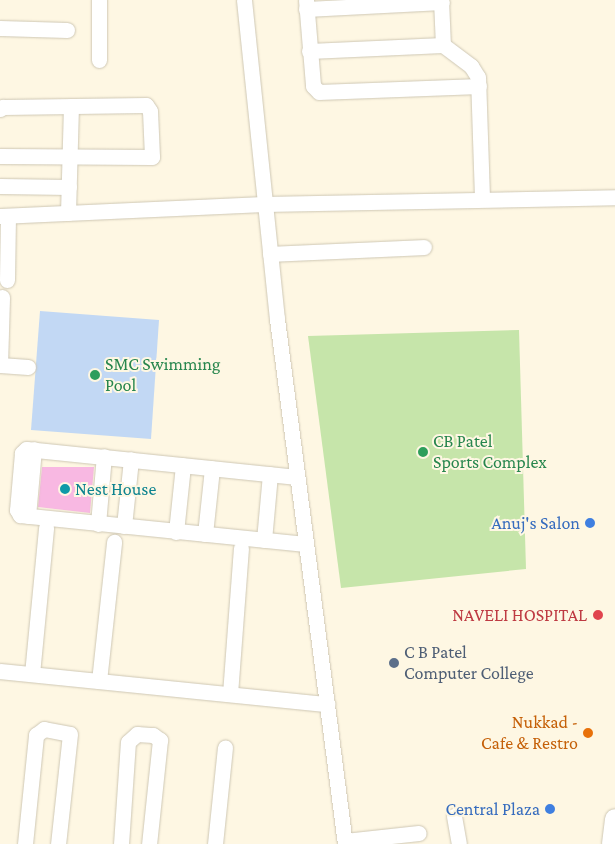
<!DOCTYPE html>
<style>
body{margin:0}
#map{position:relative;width:615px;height:844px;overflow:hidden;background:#fef7e3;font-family:"Crimson Pro",serif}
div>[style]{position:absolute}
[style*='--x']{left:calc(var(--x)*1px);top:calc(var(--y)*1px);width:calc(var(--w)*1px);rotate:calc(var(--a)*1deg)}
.green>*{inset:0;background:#c6e5aa}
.water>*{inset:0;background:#c2d8f4}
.building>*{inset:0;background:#f8b8e2}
.roads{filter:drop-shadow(0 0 1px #cec7b4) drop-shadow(0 0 1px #cec7b4)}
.minor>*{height:15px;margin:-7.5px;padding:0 7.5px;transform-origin:7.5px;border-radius:7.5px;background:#fff}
.major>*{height:20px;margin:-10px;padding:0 10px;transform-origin:10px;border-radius:10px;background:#fff}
.dots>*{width:14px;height:14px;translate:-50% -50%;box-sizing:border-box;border:2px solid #fef7e3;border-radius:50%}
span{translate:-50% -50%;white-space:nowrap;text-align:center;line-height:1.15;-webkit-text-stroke:4px #fef7e3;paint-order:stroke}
.leisure-label{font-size:18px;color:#27864d}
.left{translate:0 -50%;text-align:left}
.culture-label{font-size:18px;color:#0d838f}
.shop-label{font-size:18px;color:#366cbe}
.right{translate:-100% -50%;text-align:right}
.health-label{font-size:18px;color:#be3a42}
.service-label{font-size:18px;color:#4e5e75}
.food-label{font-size:18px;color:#c56008}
</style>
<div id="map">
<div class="green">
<div style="clip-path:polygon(519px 330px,526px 569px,341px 588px,308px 336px)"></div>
</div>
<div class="water">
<div style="clip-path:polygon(40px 311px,159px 320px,151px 439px,31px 430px)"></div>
</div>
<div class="building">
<div style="clip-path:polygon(42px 467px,94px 467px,90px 513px,38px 507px)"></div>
</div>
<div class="roads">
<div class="minor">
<div style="--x:244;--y:0;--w:321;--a:84.1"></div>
<div style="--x:277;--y:319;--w:529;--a:82.62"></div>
<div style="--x:306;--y:0;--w:86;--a:85.3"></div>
<div style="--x:313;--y:86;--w:8;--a:45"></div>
<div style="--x:319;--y:92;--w:160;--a:-2.1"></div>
<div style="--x:441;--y:0;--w:45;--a:87.5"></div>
<div style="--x:443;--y:45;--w:35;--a:37"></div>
<div style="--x:471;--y:66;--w:13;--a:58"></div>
<div style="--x:478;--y:77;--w:122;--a:88.1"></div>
<div style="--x:306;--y:9;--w:136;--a:-2.9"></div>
<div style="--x:0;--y:28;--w:67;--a:1.7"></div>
<div style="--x:309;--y:51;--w:134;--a:-2.6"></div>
<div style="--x:99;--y:60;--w:60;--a:-90"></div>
<div style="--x:0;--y:109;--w:4;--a:-34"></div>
<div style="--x:3;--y:107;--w:143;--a:-0.8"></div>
<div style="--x:146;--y:105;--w:7;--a:56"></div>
<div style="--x:150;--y:111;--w:46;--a:87.5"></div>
<div style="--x:152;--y:157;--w:152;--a:-179.6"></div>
<div style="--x:0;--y:186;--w:69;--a:0.8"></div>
<div style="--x:68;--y:213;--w:107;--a:-88.4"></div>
<div style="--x:0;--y:216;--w:264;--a:-2.6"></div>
<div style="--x:264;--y:204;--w:351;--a:-1.1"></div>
<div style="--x:270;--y:254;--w:154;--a:-2.6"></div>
<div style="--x:7;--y:280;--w:64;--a:-89.1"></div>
<div style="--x:0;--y:365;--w:68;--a:-88.3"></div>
<div style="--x:0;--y:365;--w:28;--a:4"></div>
<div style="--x:297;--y:477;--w:272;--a:-174.1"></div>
<div style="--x:26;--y:449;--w:6;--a:135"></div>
<div style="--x:22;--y:453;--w:57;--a:95"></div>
<div style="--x:17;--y:510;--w:6;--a:59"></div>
<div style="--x:20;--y:515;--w:287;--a:5.8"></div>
<div style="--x:28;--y:516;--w:67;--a:-84.9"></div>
<div style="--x:98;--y:524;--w:68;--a:-85"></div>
<div style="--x:124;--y:526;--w:67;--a:-84"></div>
<div style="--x:176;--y:532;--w:67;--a:-84"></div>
<div style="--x:205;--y:534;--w:66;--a:-83.9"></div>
<div style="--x:264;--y:540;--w:66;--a:-84.8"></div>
<div style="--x:0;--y:671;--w:329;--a:5.8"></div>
<div style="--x:32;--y:674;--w:147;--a:-84.5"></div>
<div style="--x:99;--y:681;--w:140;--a:-83.8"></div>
<div style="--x:230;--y:694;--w:146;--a:-85.7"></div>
<div style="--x:454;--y:816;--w:28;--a:80"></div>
<div style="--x:345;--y:841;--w:74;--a:-6.2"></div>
<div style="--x:25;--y:844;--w:110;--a:-84.2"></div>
<div style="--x:36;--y:735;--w:10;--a:-37"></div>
<div style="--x:44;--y:729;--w:26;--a:11"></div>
<div style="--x:70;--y:734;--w:111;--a:96.2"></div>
<div style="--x:121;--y:844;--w:102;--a:-86.1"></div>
<div style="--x:128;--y:742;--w:12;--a:-42"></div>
<div style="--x:137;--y:734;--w:16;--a:4"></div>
<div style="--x:153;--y:735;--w:9;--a:36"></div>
<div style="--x:160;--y:740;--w:105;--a:96"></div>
<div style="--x:215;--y:844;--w:97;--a:-84.1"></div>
</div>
<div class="major">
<div style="--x:612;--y:844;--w:25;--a:-83"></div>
</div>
</div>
<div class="dots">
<div style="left:95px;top:375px;background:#2e9e5b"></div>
<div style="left:423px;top:452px;background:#2e9e5b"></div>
<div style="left:65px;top:489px;background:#0f9aa8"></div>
<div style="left:590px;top:523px;background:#3f7fe0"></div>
<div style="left:598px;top:615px;background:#e0444e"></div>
<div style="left:394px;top:663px;background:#5c6f8a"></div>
<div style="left:588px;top:733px;background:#e8710a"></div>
<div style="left:550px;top:809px;background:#3f7fe0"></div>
</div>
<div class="leisure-label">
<span class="left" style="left:105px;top:375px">SMC Swimming<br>Pool</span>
<span class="left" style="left:433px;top:452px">CB Patel<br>Sports Complex</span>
</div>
<div class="culture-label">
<span class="left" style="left:75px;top:489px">Nest House</span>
</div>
<div class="shop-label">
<span class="right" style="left:580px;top:523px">Anuj's Salon</span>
<span class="right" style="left:540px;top:809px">Central Plaza</span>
</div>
<div class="health-label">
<span class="right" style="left:587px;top:615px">NAVELI HOSPITAL</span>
</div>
<div class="service-label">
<span class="left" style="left:404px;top:663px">C B Patel<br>Computer College</span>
</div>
<div class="food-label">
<span class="right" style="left:578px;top:733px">Nukkad -<br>Cafe &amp; Restro</span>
</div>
</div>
